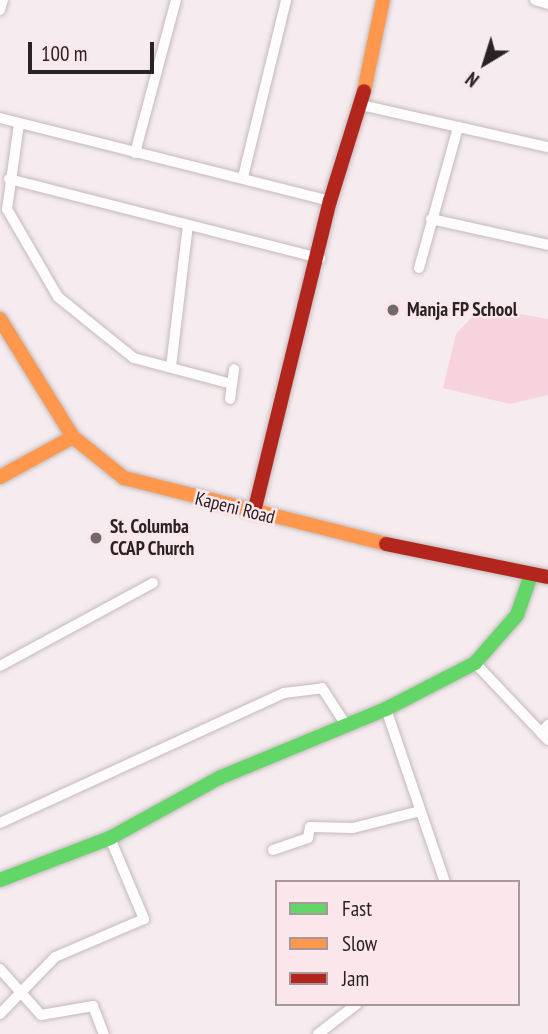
<!DOCTYPE html>
<style>
body{margin:0}
#map{position:relative;width:548px;height:1034px;overflow:hidden;background:#f6ebee;font-family:"PT Sans Narrow",sans-serif}
div>[style]{position:absolute}
[style*='--x']{left:calc(var(--x)*1px);top:calc(var(--y)*1px);width:calc(var(--w)*1px);rotate:calc(var(--a)*1deg)}
.green>*{inset:0;background:#f7d3dd}
.roads{filter:drop-shadow(0 0 2px #c2babb) drop-shadow(0 0 2px #c2babb)}
.street>*{height:10px;margin:-5px;padding:0 5px;transform-origin:5px;border-radius:5px;background:#fefcfc}
.fast>*{height:14px;margin:-7px;padding:0 7px;transform-origin:7px;border-radius:7px;background:#63d668}
.slow>*{height:14px;margin:-7px;padding:0 7px;transform-origin:7px;border-radius:7px;background:#ff974d}
.jam>*{height:14px;margin:-7px;padding:0 7px;transform-origin:7px;border-radius:7px;background:#b3261e}
.dots>*{width:19px;height:19px;translate:-50% -50%;box-sizing:border-box;border:4px solid #fbe6eb;border-radius:50%}
span{translate:-50% -50%;white-space:nowrap;text-align:center;line-height:1.15;-webkit-text-stroke:5px #fbe6eb;paint-order:stroke}
.poi-label{font-size:19px;color:#2a2325;font-weight:700}
.left{translate:0 -50%;text-align:left}
.street-label{font-size:19px;color:#2a2325}
.legend{position:absolute;left:275px;top:880px;width:245px;height:126px;box-sizing:border-box;background:#fbe6eb;border:2px solid #a7989c;margin:0;padding:9px 12px;list-style:none;font-size:21px;color:#2a2325}
.legend li{display:flex;align-items:center;gap:14px;height:35px}
.legend b{width:35px;border:2px solid #a7989c}
.north{position:absolute;left:450px;top:28px;width:70px;height:70px;-webkit-text-stroke:5px #fbe6eb;paint-order:stroke;rotate:218deg;font-size:19px;font-weight:700;line-height:28px;text-align:center;color:#2a2325}
.north::after{content:'';display:block;margin:auto;width:24px;height:32px;background:#2a2325;clip-path:polygon(50% 0,100% 100%,50% 72%,0 100%)}
.scale{position:absolute;left:28px;top:42px;width:126px;height:32px;box-sizing:border-box;border:4px solid #2a2325;border-top:0;padding-left:9px;font-size:21px;line-height:24px;white-space:nowrap;color:#2a2325;-webkit-text-stroke:5px #fbe6eb;paint-order:stroke}
</style>
<div id="map">
<div class="green">
<div style="clip-path:polygon(481px 307px,548px 319px,548px 395px,510px 404px,443px 388px,456px 334px)"></div>
</div>
<div class="roads">
<div class="street">
<div style="--x:535;--y:0;--w:14;--a:17"></div>
<div style="--x:0;--y:10;--w:10;--a:-73"></div>
<div style="--x:361;--y:105;--w:192;--a:12.7"></div>
<div style="--x:0;--y:118;--w:340;--a:14.1"></div>
<div style="--x:19;--y:124;--w:86;--a:98"></div>
<div style="--x:7;--y:209;--w:102;--a:59.9"></div>
<div style="--x:58;--y:297;--w:97;--a:38.8"></div>
<div style="--x:134;--y:358;--w:101;--a:14.9"></div>
<div style="--x:135;--y:153;--w:158;--a:-75"></div>
<div style="--x:243;--y:177;--w:182;--a:-76.3"></div>
<div style="--x:9;--y:179;--w:321;--a:14.3"></div>
<div style="--x:431;--y:219;--w:120;--a:12.5"></div>
<div style="--x:419;--y:268;--w:146;--a:-74.5"></div>
<div style="--x:171;--y:367;--w:143;--a:-83.2"></div>
<div style="--x:230;--y:399;--w:30;--a:-82"></div>
<div style="--x:475;--y:663;--w:106;--a:46.5"></div>
<div style="--x:0;--y:666;--w:174;--a:-28.5"></div>
<div style="--x:386;--y:709;--w:183;--a:71.2"></div>
<div style="--x:541;--y:733;--w:11;--a:-49"></div>
<div style="--x:0;--y:823;--w:312;--a:-24.6"></div>
<div style="--x:284;--y:693;--w:38;--a:-7"></div>
<div style="--x:322;--y:688;--w:44;--a:57"></div>
<div style="--x:273;--y:850;--w:37;--a:-19"></div>
<div style="--x:308;--y:838;--w:11;--a:-80"></div>
<div style="--x:310;--y:827;--w:43;--a:1.3"></div>
<div style="--x:353;--y:828;--w:69;--a:-14.2"></div>
<div style="--x:0;--y:969;--w:62;--a:48.3"></div>
<div style="--x:41;--y:1015;--w:53;--a:-9.8"></div>
<div style="--x:93;--y:1006;--w:30;--a:69"></div>
<div style="--x:0;--y:1014;--w:79;--a:-46"></div>
<div style="--x:55;--y:957;--w:97;--a:-23.1"></div>
<div style="--x:144;--y:919;--w:88;--a:-112.8"></div>
<div style="--x:318;--y:1034;--w:49;--a:-37.6"></div>
</div>
<div class="fast">
<div style="--x:0;--y:880;--w:118;--a:-20.9"></div>
<div style="--x:110;--y:838;--w:127;--a:-28.8"></div>
<div style="--x:221;--y:777;--w:178;--a:-22.4"></div>
<div style="--x:386;--y:709;--w:100;--a:-27.3"></div>
<div style="--x:475;--y:663;--w:64;--a:-48.8"></div>
<div style="--x:517;--y:615;--w:42;--a:-70.7"></div>
</div>
<div class="slow">
<div style="--x:364;--y:91;--w:93;--a:-78.2"></div>
<div style="--x:0;--y:319;--w:139;--a:58.3"></div>
<div style="--x:73;--y:437;--w:65;--a:38.8"></div>
<div style="--x:124;--y:478;--w:270;--a:14.1"></div>
<div style="--x:0;--y:477;--w:83;--a:-28.7"></div>
</div>
<div class="jam">
<div style="--x:254;--y:512;--w:320;--a:-76.3"></div>
<div style="--x:330;--y:201;--w:115;--a:-72.8"></div>
<div style="--x:386;--y:544;--w:165;--a:11.5"></div>
</div>
</div>
<div class="dots">
<div style="left:393px;top:310px;background:#71696b"></div>
<div style="left:96px;top:538px;background:#71696b"></div>
</div>
<div class="poi-label">
<span class="left" style="left:407px;top:310px">Manja FP School</span>
<span class="left" style="left:110px;top:538px">St. Columba<br>CCAP Church</span>
</div>
<div class="street-label">
<span style="left:235px;top:508px;rotate:14deg">Kapeni Road</span>
</div>
<ul class="legend">
<li><b style="height:9px;background:#63d668"></b>Fast</li>
<li><b style="height:9px;background:#ff974d"></b>Slow</li>
<li><b style="height:9px;background:#b3261e"></b>Jam</li>
</ul>
<div class="north">N</div>
<div class="scale">100 m</div>
</div>
